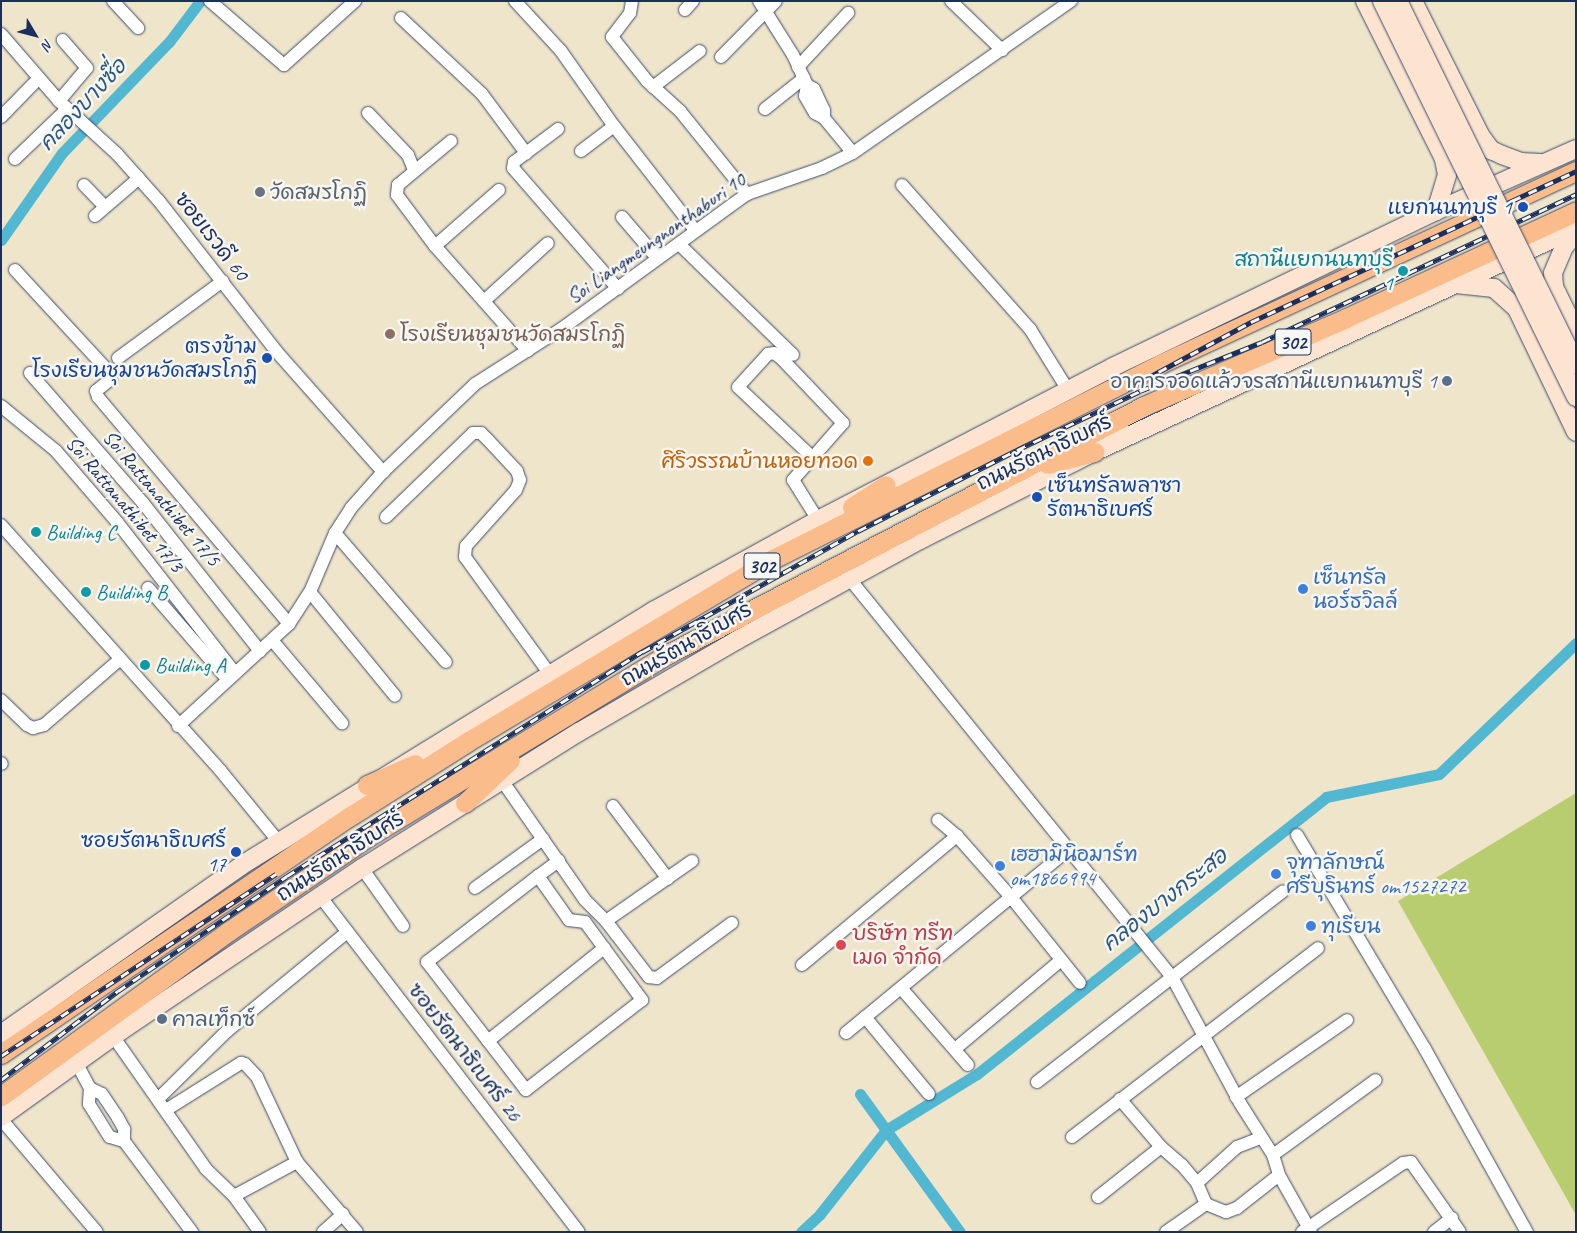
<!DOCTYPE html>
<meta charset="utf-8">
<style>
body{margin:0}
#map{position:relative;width:1577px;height:1233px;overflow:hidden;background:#eee5ca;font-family:Caveat,"Playpen Sans Thai",sans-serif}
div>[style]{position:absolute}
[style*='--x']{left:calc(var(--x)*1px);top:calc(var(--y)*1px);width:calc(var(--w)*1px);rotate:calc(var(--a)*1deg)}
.green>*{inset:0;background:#b8cc70}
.canal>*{height:11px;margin:-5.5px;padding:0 5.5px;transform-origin:5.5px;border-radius:5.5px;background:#52b7d1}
.roads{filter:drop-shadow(0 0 1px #3b4a6e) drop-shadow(0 0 1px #3b4a6e)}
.street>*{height:12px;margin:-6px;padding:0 6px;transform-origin:6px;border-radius:6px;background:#fff}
.secondary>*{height:18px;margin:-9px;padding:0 9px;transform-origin:9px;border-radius:9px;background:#fde4d1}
.primary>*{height:19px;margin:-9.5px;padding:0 9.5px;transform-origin:9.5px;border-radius:9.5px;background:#fabc8b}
.rail>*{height:5px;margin-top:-2.5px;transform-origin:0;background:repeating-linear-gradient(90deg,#f6f6f2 0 9px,#1b2f5e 0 18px);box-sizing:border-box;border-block:1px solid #1b2f5e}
.bridges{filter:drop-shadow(0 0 1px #3b4a6e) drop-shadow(0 0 1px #3b4a6e)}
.secondary-bridge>*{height:18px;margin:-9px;padding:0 9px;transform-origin:9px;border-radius:9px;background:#fde4d1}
.dots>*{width:14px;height:14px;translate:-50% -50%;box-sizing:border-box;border:2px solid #f6f6f2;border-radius:50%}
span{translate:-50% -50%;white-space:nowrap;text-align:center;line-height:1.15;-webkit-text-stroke:5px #f6f6f2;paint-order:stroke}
.shield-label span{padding:1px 4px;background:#f6f6f2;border:1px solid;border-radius:4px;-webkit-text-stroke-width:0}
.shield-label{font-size:20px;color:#1b2f5e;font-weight:700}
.worship-label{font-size:21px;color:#5b616d}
.left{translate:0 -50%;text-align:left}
.transit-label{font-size:21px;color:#164399}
.right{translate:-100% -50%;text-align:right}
.street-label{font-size:21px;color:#1b2f5e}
.culture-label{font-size:21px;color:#0d838f}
.education-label{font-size:21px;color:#785e54}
.service-label{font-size:21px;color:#4e5e75}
.food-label{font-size:21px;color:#c56008}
.shop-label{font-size:21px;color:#366cbe}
.health-label{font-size:21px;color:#be3a42}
.water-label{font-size:22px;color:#2c5880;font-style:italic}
.frame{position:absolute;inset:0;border:2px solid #1b2f5e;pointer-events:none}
.north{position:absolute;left:10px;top:10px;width:50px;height:50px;-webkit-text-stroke:4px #f6f6f2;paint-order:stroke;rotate:127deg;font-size:14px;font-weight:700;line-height:20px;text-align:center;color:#1b2f5e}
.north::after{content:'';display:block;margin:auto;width:18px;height:22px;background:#1b2f5e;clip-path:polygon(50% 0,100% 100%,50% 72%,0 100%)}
</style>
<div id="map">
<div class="green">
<div style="clip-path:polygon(1576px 793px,1576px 1215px,1398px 901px)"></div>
</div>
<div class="canal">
<div style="--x:1;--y:240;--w:106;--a:-55"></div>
<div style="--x:62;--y:153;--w:154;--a:-46.1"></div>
<div style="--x:169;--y:42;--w:51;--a:-52.9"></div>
<div style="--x:860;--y:1094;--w:170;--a:54.1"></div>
<div style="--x:801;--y:1232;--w:26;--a:-43"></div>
<div style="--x:820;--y:1214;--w:107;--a:-51.8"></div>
<div style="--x:886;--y:1130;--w:107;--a:-31.6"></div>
<div style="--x:977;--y:1074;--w:446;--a:-38.4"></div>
<div style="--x:1326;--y:797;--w:115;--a:-11.5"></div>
<div style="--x:1439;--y:774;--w:190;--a:-43.7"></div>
</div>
<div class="roads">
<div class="street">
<div style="--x:113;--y:1;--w:37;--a:47"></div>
<div style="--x:210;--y:1;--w:98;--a:40.9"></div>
<div style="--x:284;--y:65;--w:96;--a:-42"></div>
<div style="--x:515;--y:1;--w:68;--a:47.4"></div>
<div style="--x:561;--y:51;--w:92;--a:54.8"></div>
<div style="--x:614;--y:126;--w:132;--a:52.1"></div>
<div style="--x:632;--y:1;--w:12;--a:99"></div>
<div style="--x:630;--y:13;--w:30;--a:127"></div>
<div style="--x:612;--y:37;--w:56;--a:51.5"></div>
<div style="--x:647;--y:81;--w:45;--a:42.3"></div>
<div style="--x:680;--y:111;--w:107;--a:51.1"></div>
<div style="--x:759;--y:1;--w:64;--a:57.8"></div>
<div style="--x:793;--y:55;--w:33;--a:65"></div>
<div style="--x:807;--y:85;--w:8;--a:30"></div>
<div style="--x:814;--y:89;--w:23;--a:65"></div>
<div style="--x:824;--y:110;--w:8;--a:90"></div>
<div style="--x:951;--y:1;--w:71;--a:43.9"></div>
<div style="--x:685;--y:10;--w:12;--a:-48"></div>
<div style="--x:401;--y:18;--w:111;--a:43.2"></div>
<div style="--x:482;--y:94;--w:74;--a:53.3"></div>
<div style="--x:1;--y:34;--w:89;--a:49.1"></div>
<div style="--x:59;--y:101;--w:79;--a:42.4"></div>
<div style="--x:117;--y:154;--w:63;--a:48.2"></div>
<div style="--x:159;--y:201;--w:190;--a:52"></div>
<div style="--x:276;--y:351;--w:162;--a:48.5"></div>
<div style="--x:721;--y:57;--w:78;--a:-45.5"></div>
<div style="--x:798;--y:67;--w:74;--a:-47.2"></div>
<div style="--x:807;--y:85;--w:11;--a:100"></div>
<div style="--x:805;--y:96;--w:20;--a:60"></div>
<div style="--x:815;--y:113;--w:10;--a:29"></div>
<div style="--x:824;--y:118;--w:45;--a:50.4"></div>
<div style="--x:653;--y:87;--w:59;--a:-37.5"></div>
<div style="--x:59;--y:101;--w:43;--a:-49.7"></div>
<div style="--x:87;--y:68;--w:37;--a:-131"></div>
<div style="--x:765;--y:109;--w:50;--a:-38.5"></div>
<div style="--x:368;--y:113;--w:58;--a:46.4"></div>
<div style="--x:408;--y:155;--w:16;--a:68"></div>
<div style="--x:1;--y:117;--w:54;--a:-45.7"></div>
<div style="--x:558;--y:129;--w:55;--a:143.1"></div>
<div style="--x:514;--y:162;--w:6;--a:99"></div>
<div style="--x:513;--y:168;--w:160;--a:49"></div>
<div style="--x:451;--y:141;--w:69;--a:140.3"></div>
<div style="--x:398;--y:185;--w:10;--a:96"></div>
<div style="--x:397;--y:195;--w:64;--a:53.3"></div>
<div style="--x:435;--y:246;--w:140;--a:48.5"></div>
<div style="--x:581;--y:151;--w:41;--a:-37.1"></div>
<div style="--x:15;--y:159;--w:72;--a:-43.9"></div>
<div style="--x:84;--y:185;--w:30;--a:46"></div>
<div style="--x:902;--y:185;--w:193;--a:48.4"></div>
<div style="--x:1030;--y:329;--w:72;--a:58.1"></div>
<div style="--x:95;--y:216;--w:58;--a:-40.8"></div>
<div style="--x:622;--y:217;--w:55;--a:49.4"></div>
<div style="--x:679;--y:244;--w:159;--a:44.2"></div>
<div style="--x:435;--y:246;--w:85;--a:-41.2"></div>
<div style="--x:15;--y:270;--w:139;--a:47.3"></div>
<div style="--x:109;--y:372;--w:7;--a:74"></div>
<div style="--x:111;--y:379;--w:19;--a:141"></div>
<div style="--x:96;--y:391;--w:6;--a:72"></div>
<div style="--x:98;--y:397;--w:297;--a:49.9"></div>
<div style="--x:484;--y:301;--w:86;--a:-42.2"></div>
<div style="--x:118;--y:358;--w:130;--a:-36.3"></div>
<div style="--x:30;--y:373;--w:172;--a:49"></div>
<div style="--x:143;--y:503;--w:189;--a:51.7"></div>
<div style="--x:1;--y:406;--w:71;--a:39.3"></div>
<div style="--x:56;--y:451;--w:94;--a:49.3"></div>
<div style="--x:117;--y:522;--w:190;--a:52"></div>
<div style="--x:811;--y:456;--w:100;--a:-136.6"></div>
<div style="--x:738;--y:387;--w:45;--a:-47.7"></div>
<div style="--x:768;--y:354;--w:6;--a:-9"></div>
<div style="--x:774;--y:353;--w:9;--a:36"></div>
<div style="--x:781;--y:358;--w:90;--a:46.4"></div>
<div style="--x:843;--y:423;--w:76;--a:131.3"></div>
<div style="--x:793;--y:480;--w:47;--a:58"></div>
<div style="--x:386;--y:517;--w:121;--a:-44"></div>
<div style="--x:473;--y:433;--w:8;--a:0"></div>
<div style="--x:481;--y:433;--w:10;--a:45"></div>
<div style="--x:488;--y:440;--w:42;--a:46.9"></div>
<div style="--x:517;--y:471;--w:9;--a:72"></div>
<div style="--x:520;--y:480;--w:11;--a:112"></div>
<div style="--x:516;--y:490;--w:75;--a:131.8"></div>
<div style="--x:466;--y:546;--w:11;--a:95"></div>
<div style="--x:465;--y:557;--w:143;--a:54.1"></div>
<div style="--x:1;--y:525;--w:329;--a:48.2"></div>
<div style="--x:220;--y:770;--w:93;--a:50.7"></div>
<div style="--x:335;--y:533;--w:170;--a:49.3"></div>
<div style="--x:849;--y:578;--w:513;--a:51.01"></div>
<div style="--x:1172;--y:977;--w:143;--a:61.6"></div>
<div style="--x:1240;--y:1103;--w:62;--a:57.6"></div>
<div style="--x:1273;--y:1155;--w:21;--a:73"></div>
<div style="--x:1279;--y:1175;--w:65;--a:60.7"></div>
<div style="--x:148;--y:588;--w:121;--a:49"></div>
<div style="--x:310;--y:592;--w:134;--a:50.7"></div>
<div style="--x:272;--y:640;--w:109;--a:49.9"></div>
<div style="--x:1;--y:700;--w:36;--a:44"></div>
<div style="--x:27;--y:725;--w:7;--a:27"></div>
<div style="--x:33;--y:728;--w:11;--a:-15"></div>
<div style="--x:44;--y:725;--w:99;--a:-40.9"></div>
<div style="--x:178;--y:726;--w:151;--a:-42.6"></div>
<div style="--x:289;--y:624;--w:38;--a:-57"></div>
<div style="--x:310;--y:592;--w:64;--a:-67"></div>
<div style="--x:335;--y:533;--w:30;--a:-57"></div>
<div style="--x:351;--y:508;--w:48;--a:-48.4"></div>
<div style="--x:383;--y:472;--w:127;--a:-43.7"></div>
<div style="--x:475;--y:384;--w:102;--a:-32.6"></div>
<div style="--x:561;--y:329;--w:230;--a:-36"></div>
<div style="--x:747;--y:194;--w:79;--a:-19.1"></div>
<div style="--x:822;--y:168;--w:34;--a:-26"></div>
<div style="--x:853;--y:153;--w:266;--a:-34.9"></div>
<div style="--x:1;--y:763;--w:1;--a:45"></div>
<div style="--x:501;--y:779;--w:147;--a:55.2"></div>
<div style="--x:585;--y:900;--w:30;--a:45"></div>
<div style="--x:606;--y:921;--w:71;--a:52.5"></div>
<div style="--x:649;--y:977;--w:8;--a:7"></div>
<div style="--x:657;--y:978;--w:93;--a:-36.3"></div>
<div style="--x:613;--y:806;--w:91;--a:53"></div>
<div style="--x:938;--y:820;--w:25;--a:40"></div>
<div style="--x:957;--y:836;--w:81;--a:48.5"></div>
<div style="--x:1011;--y:897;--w:110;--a:51.3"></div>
<div style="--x:1297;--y:835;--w:249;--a:59.1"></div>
<div style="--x:1425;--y:1049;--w:210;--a:60.9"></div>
<div style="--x:362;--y:868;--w:71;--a:54.7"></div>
<div style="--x:538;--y:876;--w:54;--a:54.8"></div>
<div style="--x:569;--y:920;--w:16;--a:7"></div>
<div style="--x:585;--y:922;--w:97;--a:53.8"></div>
<div style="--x:642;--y:1000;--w:147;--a:142.2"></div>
<div style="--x:526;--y:1090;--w:162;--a:-127.7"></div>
<div style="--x:427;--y:962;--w:140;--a:-37.8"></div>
<div style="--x:538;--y:876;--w:26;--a:-36"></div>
<div style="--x:475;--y:888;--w:84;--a:-35.8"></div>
<div style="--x:320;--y:896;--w:424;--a:52.4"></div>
<div style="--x:606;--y:921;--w:105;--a:-34.9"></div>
<div style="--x:802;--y:965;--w:202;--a:-39.8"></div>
<div style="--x:901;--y:988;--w:102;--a:49"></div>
<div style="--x:865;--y:1017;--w:100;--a:50.3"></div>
<div style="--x:846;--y:1033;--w:289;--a:-39.5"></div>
<div style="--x:113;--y:1036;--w:162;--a:55"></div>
<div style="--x:206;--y:1169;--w:39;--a:44"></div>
<div style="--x:234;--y:1196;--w:44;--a:54.2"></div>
<div style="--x:488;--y:1041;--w:149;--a:-38.7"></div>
<div style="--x:955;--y:1049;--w:138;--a:-40"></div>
<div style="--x:76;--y:1062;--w:30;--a:62"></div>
<div style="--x:90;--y:1088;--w:13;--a:27"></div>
<div style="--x:102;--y:1094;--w:29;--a:56"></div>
<div style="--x:118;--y:1118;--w:13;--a:61"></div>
<div style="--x:124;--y:1129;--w:12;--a:90"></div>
<div style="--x:1037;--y:1082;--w:311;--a:-37.8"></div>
<div style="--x:90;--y:1088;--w:16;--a:94"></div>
<div style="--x:89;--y:1104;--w:39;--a:58"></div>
<div style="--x:110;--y:1137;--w:15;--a:16"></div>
<div style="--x:124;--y:1141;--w:114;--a:53.2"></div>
<div style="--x:1236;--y:1097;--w:135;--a:-34.7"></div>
<div style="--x:158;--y:1099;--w:97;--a:-44.6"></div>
<div style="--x:227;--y:1031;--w:156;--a:-39.5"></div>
<div style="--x:1120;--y:1099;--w:63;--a:49.5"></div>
<div style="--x:1161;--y:1147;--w:28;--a:41"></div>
<div style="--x:1182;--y:1165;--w:23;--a:50"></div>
<div style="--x:1197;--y:1183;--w:23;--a:67"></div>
<div style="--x:166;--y:1110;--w:89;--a:-32.1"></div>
<div style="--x:241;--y:1063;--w:4;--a:14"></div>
<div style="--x:245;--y:1064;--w:18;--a:47"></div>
<div style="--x:257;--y:1077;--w:94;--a:64.8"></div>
<div style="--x:297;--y:1162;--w:92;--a:49.4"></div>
<div style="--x:1;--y:1119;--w:148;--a:49.7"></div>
<div style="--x:1072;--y:1137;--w:310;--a:-37.5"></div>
<div style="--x:1273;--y:1155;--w:127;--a:-36.1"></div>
<div style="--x:1197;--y:1183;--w:54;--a:-42"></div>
<div style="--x:1237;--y:1147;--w:26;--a:-21"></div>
<div style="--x:234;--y:1196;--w:72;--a:-28.4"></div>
<div style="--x:1098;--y:1197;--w:80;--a:-38.4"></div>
<div style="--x:323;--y:1232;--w:27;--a:-42"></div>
<div style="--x:1166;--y:1232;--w:49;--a:-35"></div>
<div style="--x:1206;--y:1204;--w:22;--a:22"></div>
<div style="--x:1226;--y:1212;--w:12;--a:-20"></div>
<div style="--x:1237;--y:1208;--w:53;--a:-38.2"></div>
<div style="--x:1302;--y:1232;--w:122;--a:-34.3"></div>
<div style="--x:1403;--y:1163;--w:8;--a:-7"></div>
<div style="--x:1411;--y:1162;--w:85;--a:55"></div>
<div style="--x:1434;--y:1232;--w:23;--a:-38"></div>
</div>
<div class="secondary">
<div style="--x:1365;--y:1;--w:177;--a:63.4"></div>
<div style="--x:1444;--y:159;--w:16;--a:79"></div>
<div style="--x:1447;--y:175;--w:38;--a:107"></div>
<div style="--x:1413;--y:1;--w:150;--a:63.4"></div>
<div style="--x:1480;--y:135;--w:19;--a:54"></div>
<div style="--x:1491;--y:150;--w:12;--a:24"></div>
<div style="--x:1502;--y:155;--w:20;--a:20"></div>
<div style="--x:1521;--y:162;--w:19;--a:3"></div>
<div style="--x:1576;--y:233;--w:18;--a:131"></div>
<div style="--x:1564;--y:247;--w:28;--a:113"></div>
<div style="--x:1553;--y:273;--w:14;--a:86"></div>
<div style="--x:1554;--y:287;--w:50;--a:63.9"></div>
<div style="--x:1456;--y:284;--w:38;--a:6"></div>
<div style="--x:1494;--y:288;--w:31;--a:42"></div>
<div style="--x:1517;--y:309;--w:136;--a:64.4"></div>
<div style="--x:1;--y:1034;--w:294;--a:-35"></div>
<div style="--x:242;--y:865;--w:485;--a:-31.7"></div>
<div style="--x:655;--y:610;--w:186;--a:-28.9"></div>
<div style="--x:818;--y:520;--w:332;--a:-27.4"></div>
<div style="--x:1113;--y:367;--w:359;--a:-25.8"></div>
<div style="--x:1436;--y:211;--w:153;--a:-23.9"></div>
<div style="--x:1;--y:1117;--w:149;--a:-35.7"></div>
<div style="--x:122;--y:1030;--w:290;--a:-34"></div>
<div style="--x:362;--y:868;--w:256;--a:-32.1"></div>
<div style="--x:579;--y:732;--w:183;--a:-30.2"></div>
<div style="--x:737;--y:640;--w:209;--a:-28.7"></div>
<div style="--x:920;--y:540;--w:195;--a:-26.8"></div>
<div style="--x:1094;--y:452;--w:532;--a:-24.93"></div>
</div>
<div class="primary">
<div style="--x:1048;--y:464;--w:48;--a:-14.6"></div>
<div style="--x:852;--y:507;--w:40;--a:-32.9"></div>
<div style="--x:367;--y:785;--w:52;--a:-23.6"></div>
<div style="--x:465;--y:803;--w:62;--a:-43.7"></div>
<div style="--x:1;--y:1054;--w:421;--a:-34.3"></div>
<div style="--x:349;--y:817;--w:140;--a:-32.4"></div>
<div style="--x:467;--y:742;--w:354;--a:-30.9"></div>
<div style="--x:771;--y:560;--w:436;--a:-26.7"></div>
<div style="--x:1160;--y:364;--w:459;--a:-24.9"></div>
<div style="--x:1;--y:1096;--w:281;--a:-35.9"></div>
<div style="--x:229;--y:931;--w:168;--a:-34.1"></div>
<div style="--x:368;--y:837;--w:349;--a:-31.4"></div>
<div style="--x:666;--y:655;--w:539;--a:-27.52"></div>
<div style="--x:1144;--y:406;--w:220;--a:-23.5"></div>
<div style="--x:1346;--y:318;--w:254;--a:-24.9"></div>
</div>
</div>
<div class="rail">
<div style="--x:1127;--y:389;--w:141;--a:-28.4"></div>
<div style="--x:1251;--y:322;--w:358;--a:-24.9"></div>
<div style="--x:1;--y:1056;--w:330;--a:-33.5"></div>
<div style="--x:1;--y:1080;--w:147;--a:-37.3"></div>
<div style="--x:118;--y:991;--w:204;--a:-34.2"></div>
<div style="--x:287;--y:876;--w:420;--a:-32.3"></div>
<div style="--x:642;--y:652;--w:248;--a:-29.3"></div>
<div style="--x:858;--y:531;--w:178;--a:-27"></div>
<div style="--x:1017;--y:450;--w:136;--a:-25.6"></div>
<div style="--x:1140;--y:391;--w:131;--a:-21.9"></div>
<div style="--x:1262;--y:342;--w:347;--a:-25.2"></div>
</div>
<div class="bridges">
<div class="secondary-bridge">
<div style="--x:1382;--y:1;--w:441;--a:63.9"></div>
<div style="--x:1398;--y:1;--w:405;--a:63.9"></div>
</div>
</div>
<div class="dots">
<div style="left:260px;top:192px;background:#6b7280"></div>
<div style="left:1523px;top:207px;background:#1a4fb4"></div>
<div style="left:1403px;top:271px;background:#0f9aa8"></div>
<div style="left:390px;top:334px;background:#8d6e63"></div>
<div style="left:267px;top:358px;background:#1a4fb4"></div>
<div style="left:1447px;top:381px;background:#5c6f8a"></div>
<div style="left:868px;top:461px;background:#e8710a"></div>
<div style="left:1037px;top:497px;background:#1a4fb4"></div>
<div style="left:36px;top:532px;background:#0f9aa8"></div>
<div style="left:1303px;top:589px;background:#3f7fe0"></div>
<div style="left:86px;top:592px;background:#0f9aa8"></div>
<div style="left:145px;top:665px;background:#0f9aa8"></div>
<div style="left:236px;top:852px;background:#1a4fb4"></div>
<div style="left:1000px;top:866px;background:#3f7fe0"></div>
<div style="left:1276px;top:874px;background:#3f7fe0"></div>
<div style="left:1311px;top:926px;background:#3f7fe0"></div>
<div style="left:841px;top:945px;background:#e0444e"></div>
<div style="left:162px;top:1019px;background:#5c6f8a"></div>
</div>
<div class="shield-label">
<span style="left:1293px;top:342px">302</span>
<span style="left:762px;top:566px">302</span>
</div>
<div class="worship-label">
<span class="left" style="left:270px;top:192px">วัดสมรโกฏิ</span>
</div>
<div class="transit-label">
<span class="right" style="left:1512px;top:207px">แยกนนทบุรี 1</span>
<span class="right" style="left:257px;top:358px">ตรงข้าม<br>โรงเรียนชุมชนวัดสมรโกฏิ</span>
<span class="left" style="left:1047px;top:497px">เซ็นทรัลพลาซา<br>รัตนาธิเบศร์</span>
<span class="right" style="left:226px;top:852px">ซอยรัตนาธิเบศร์<br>17</span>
</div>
<div class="street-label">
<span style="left:212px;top:236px;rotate:52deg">ซอยเรวดี 60</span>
<span style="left:656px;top:238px;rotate:-35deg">Soi Liangmeungnonthaburi 10</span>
<span style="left:1044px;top:452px;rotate:-26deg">ถนนรัตนาธิเบศร์</span>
<span style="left:162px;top:498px;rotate:50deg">Soi Rattanathibet 17/5</span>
<span style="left:125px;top:504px;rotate:50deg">Soi Rattanathibet 17/3</span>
<span style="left:686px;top:644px;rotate:-30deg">ถนนรัตนาธิเบศร์</span>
<span style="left:340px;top:856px;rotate:-33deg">ถนนรัตนาธิเบศร์</span>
<span style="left:465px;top:1052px;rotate:52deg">ซอยรัตนาธิเบศร์ 26</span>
</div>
<div class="culture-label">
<span class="right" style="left:1393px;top:271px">สถานีแยกนนทบุรี<br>1</span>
<span class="left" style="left:46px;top:532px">Building C</span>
<span class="left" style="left:96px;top:592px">Building B</span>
<span class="left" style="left:155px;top:665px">Building A</span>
</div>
<div class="education-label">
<span class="left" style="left:400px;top:334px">โรงเรียนชุมชนวัดสมรโกฏิ</span>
</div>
<div class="service-label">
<span class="right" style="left:1437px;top:381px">อาคารจอดแล้วจรสถานีแยกนนทบุรี 1</span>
<span class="left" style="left:172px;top:1019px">คาลเท็กซ์</span>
</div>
<div class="food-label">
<span class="right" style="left:858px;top:461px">ศิริวรรณบ้านหอยทอด</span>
</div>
<div class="shop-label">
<span class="left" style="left:1313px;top:589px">เซ็นทรัล<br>นอร์ธวิลล์</span>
<span class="left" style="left:1010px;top:866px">เฮฮามินิอมาร์ท<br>om1866994</span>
<span class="left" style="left:1286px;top:874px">จุฑาลักษณ์<br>ศรีบุรินทร์ om1527272</span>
<span class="left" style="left:1321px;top:926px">ทุเรียน</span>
</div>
<div class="health-label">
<span class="left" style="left:852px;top:945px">บริษัท ทรีท<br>เมด จำกัด</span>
</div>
<div class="water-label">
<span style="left:83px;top:105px;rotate:-47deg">คลองบางซื่อ</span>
<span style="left:1165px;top:900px;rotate:-38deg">คลองบางกระสอ</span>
</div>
<div class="frame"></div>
<div class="north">N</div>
</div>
